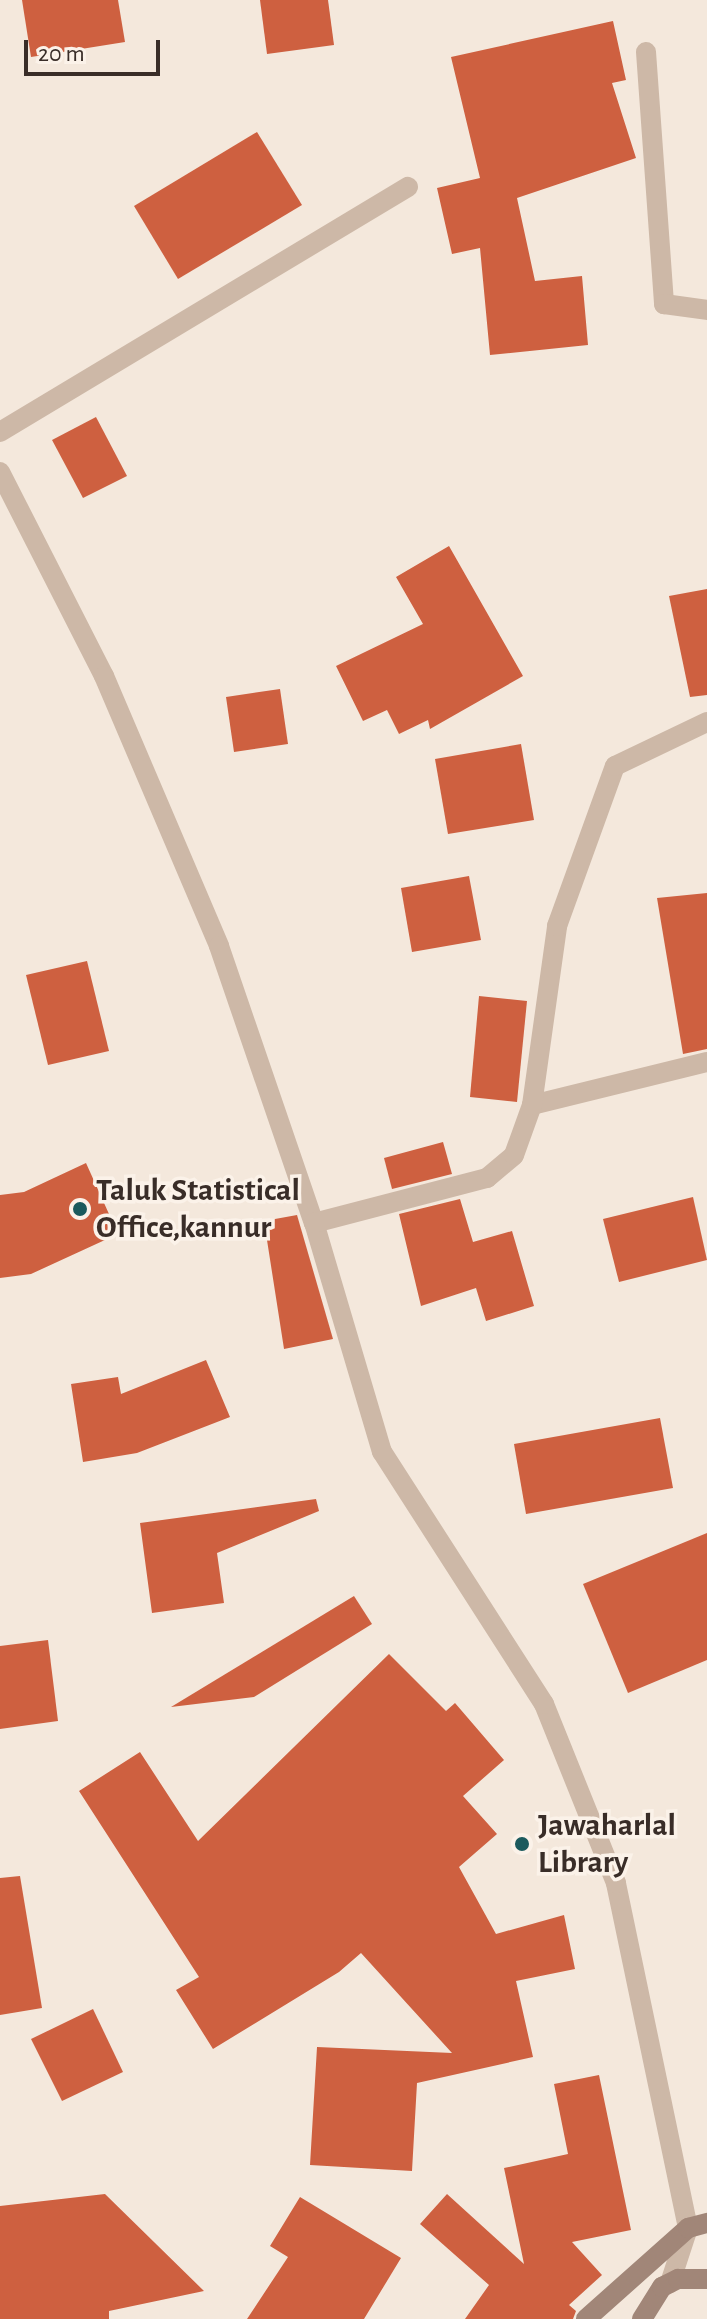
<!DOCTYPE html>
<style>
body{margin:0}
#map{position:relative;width:707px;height:2319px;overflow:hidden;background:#f4e8dc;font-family:"Alegreya Sans",sans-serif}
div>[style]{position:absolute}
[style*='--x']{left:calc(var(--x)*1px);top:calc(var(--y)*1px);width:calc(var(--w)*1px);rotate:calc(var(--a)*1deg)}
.building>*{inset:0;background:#ce6040}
.street>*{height:20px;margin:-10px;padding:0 10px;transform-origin:10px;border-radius:10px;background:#cdb8a7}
.secondary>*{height:20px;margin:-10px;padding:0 10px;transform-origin:10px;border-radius:10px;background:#a18678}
.dots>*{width:22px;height:22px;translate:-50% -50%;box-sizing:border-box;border:4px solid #fbf2e9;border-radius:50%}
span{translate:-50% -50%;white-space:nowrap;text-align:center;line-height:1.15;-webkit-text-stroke:7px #fbf2e9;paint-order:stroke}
.poi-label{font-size:32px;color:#392d28;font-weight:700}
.left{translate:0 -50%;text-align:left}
.scale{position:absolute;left:24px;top:40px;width:136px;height:36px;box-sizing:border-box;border:4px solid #392d28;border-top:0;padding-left:10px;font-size:24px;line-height:28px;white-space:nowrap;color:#392d28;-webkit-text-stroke:6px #fbf2e9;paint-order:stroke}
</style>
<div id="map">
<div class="building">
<div style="clip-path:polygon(22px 0,118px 0,125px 42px,31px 57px)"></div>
<div style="clip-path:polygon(260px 0,328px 0,334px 45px,267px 54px)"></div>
<div style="clip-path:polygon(613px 21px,626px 80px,612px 83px,636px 158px,517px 198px,535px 281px,582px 276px,588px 345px,490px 355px,480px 248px,452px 254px,437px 188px,480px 178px,451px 57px)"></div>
<div style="clip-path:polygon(257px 132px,302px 205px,178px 279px,134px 206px)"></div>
<div style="clip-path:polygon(96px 417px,127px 476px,83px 498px,52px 440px)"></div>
<div style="clip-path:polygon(449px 546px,523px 676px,430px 729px,428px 720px,399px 734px,387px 710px,363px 721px,336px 666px,423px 624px,396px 577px)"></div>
<div style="clip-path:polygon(707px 589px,707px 695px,690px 697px,669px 596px)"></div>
<div style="clip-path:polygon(280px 689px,288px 744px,234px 752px,226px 697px)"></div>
<div style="clip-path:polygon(521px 744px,534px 820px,448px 834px,435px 759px)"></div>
<div style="clip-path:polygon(469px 876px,481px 940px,412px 952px,401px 888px)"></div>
<div style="clip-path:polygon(707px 893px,707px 1049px,683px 1054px,657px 898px)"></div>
<div style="clip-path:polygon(87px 961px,109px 1051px,48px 1065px,26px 975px)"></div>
<div style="clip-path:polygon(479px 996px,527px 1001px,517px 1102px,470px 1097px)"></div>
<div style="clip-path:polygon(443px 1142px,452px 1174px,392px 1189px,384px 1158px)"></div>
<div style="clip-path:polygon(86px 1163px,118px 1234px,31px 1274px,0 1278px,0 1195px,24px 1192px)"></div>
<div style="clip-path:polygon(693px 1197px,707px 1260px,619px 1282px,603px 1219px)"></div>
<div style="clip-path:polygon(460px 1199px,473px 1242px,512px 1231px,534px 1306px,486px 1321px,476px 1288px,421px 1306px,399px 1214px)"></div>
<div style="clip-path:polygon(297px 1215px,333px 1339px,284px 1349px,264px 1221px)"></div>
<div style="clip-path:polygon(206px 1360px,230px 1417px,137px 1453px,83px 1462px,71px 1384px,118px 1377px,121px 1394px)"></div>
<div style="clip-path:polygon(660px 1418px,673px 1488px,526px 1514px,514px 1444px)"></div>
<div style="clip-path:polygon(316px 1499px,319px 1511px,217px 1553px,224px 1603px,152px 1613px,140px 1523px)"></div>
<div style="clip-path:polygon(707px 1533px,707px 1660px,628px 1693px,583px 1584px)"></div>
<div style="clip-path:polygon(354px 1596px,372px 1624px,254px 1697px,171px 1707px)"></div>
<div style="clip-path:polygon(48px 1640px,58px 1721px,0 1729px,0 1646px)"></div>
<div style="clip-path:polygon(389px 1654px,446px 1711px,455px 1703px,504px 1760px,463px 1796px,497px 1834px,459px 1867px,496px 1934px,564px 1915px,575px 1969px,516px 1981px,533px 2057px,417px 2083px,412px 2171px,310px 2165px,317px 2047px,452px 2053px,361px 1953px,339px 1972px,213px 2049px,176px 1990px,199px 1977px,79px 1791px,140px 1752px,198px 1841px)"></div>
<div style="clip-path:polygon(20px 1876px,42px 2008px,0 2015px,0 1878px)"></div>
<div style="clip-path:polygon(93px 2009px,123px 2072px,62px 2101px,31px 2039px)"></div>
<div style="clip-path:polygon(599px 2075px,631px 2230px,572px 2242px,602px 2275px,569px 2305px,576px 2311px,573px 2319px,465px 2319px,489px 2285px,420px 2224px,447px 2194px,524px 2264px,504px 2168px,568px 2154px,554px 2084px)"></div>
<div style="clip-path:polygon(105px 2194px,204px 2291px,109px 2311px,109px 2319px,0 2319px,0 2206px)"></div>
<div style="clip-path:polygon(300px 2197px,401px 2258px,364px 2319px,247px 2319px,288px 2257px,270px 2246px)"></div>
</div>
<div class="street">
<div style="--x:646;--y:52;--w:253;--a:85.9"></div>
<div style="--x:664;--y:304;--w:43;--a:7.9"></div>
<div style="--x:0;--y:432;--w:476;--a:-31"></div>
<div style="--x:0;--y:472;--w:229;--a:63"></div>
<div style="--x:104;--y:676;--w:293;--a:66.9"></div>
<div style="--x:219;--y:946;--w:293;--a:71.1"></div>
<div style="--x:532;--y:1105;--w:180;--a:-13.8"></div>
<div style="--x:670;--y:2283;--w:58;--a:-71.9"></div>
<div style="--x:688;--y:2228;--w:352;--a:-101.8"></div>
<div style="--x:616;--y:1883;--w:193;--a:-111.9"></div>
<div style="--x:544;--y:1704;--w:300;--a:-122.7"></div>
<div style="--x:382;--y:1452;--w:239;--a:-106.5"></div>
<div style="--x:314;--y:1223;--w:179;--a:-14.6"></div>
<div style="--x:487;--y:1178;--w:35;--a:-40"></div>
<div style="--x:514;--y:1155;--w:53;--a:-70.2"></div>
<div style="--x:532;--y:1105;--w:181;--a:-82"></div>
<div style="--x:557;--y:926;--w:170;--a:-70.1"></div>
<div style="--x:615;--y:766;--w:102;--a:-25.6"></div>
</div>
<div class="secondary">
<div style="--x:586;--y:2319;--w:137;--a:-41.7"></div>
<div style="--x:688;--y:2228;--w:20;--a:-15"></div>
<div style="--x:642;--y:2319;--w:38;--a:-58"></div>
<div style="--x:662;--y:2287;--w:18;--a:-27"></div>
<div style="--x:678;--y:2279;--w:29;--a:0"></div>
</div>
<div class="dots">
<div style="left:80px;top:1209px;background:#1b5a5d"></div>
<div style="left:522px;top:1844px;background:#1b5a5d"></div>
</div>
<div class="poi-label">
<span class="left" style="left:96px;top:1209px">Taluk Statistical<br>Office,kannur</span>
<span class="left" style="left:538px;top:1844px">Jawaharlal<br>Library</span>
</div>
<div class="scale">20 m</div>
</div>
